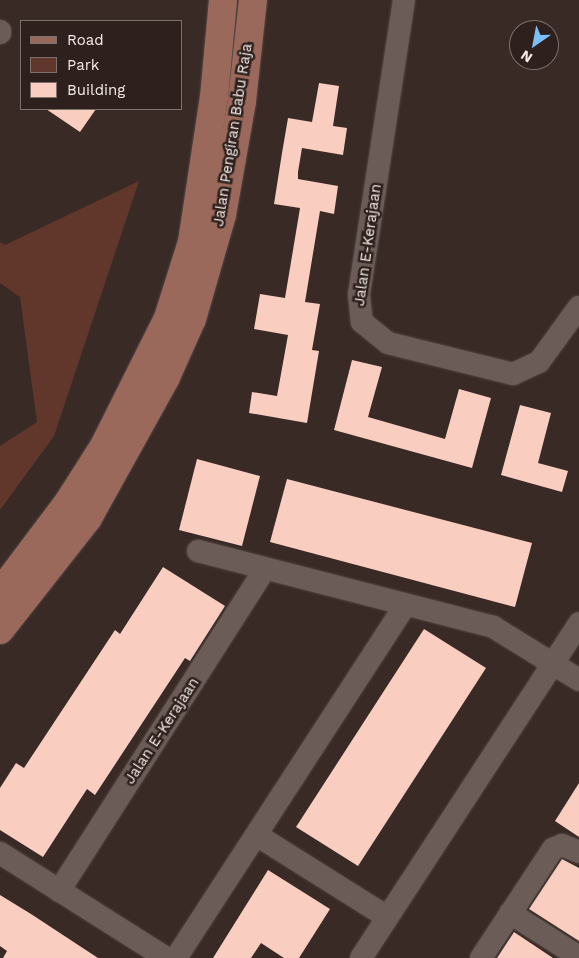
<!DOCTYPE html>
<style>
body{margin:0}
#map{position:relative;width:579px;height:958px;overflow:hidden;background:#392a26;font-family:"Work Sans",sans-serif}
div>[style]{position:absolute}
[style*='--x']{left:calc(var(--x)*1px);top:calc(var(--y)*1px);width:calc(var(--w)*1px);rotate:calc(var(--a)*1deg)}
.green>*{inset:0;background:#61372c}
.building>*{inset:0;background:#f9cdc0}
.roads{filter:drop-shadow(0 0 1px #524743) drop-shadow(0 0 1px #524743)}
.minor>*{height:22px;margin:-11px;padding:0 11px;transform-origin:11px;border-radius:11px;background:#6c5c57}
.major>*{height:28px;margin:-14px;padding:0 14px;transform-origin:14px;border-radius:14px;background:#9b695b}
span{translate:-50% -50%;white-space:nowrap;text-align:center;line-height:1.15;-webkit-text-stroke:5px #2e211d;paint-order:stroke}
.street-label{font-size:15px;color:#f4eae7}
.legend{position:absolute;left:20px;top:20px;width:162px;height:90px;box-sizing:border-box;background:#2e211d;border:1px solid #7d716e;margin:0;padding:6px 9px;list-style:none;font-size:15px;color:#f4eae7}
.legend li{display:flex;align-items:center;gap:10px;height:25px}
.legend b{width:25px;border:1px solid #7d716e}
.north{position:absolute;left:509px;top:20px;width:50px;height:50px;box-sizing:border-box;background:#2e211d;border:1px solid #7d716e;border-radius:50%;rotate:213deg;font-size:14px;font-weight:700;line-height:20px;text-align:center;color:#f4eae7}
.north::after{content:'';display:block;margin:auto;width:18px;height:22px;background:#7bbef8;clip-path:polygon(50% 0,100% 100%,50% 72%,0 100%)}
</style>
<div id="map">
<div class="green">
<div style="clip-path:polygon(139px 181px,54px 436px,0 510px,0 446px,37px 422px,20px 297px,0 283px,0 242px,5px 245px)"></div>
</div>
<div class="building">
<div style="clip-path:polygon(319px 83px,339px 86px,333px 126px,347px 128px,343px 155px,302px 148px,298px 172px,298px 179px,338px 186px,334px 214px,320px 211px,305px 302px,320px 304px,312px 350px,319px 351px,307px 423px,249px 413px,252px 392px,277px 396px,288px 335px,254px 329px,260px 294px,285px 298px,300px 208px,274px 204px,282px 153px,288px 118px,312px 122px)"></div>
<div style="clip-path:polygon(46px 109px,96px 109px,80px 132px)"></div>
<div style="clip-path:polygon(352px 360px,382px 367px,368px 417px,445px 439px,459px 389px,491px 398px,472px 468px,334px 430px)"></div>
<div style="clip-path:polygon(520px 405px,551px 413px,538px 463px,568px 471px,562px 492px,501px 475px)"></div>
<div style="clip-path:polygon(197px 459px,260px 476px,242px 546px,179px 530px)"></div>
<div style="clip-path:polygon(287px 479px,532px 543px,515px 607px,270px 542px)"></div>
<div style="clip-path:polygon(163px 567px,225px 606px,190px 661px,185px 658px,95px 795px,87px 789px,43px 857px,0 830px,0 788px,16px 763px,24px 768px,115px 630px,120px 634px)"></div>
<div style="clip-path:polygon(424px 629px,486px 668px,358px 866px,296px 827px)"></div>
<div style="clip-path:polygon(579px 783px,579px 837px,555px 821px)"></div>
<div style="clip-path:polygon(562px 859px,579px 868px,579px 941px,529px 909px)"></div>
<div style="clip-path:polygon(268px 870px,330px 909px,299px 958px,284px 958px,261px 943px,251px 958px,213px 958px)"></div>
<div style="clip-path:polygon(0 895px,31px 914px,98px 958px,3px 958px,7px 951px,0 946px)"></div>
<div style="clip-path:polygon(514px 932px,553px 958px,497px 958px)"></div>
</div>
<div class="roads">
<div class="minor">
<div style="--x:404;--y:0;--w:298;--a:98.7"></div>
<div style="--x:359;--y:295;--w:27;--a:84"></div>
<div style="--x:362;--y:322;--w:33;--a:39"></div>
<div style="--x:388;--y:343;--w:129;--a:13.9"></div>
<div style="--x:513;--y:374;--w:29;--a:-25"></div>
<div style="--x:539;--y:362;--w:68;--a:-54"></div>
<div style="--x:0;--y:31;--w:2;--a:90"></div>
<div style="--x:198;--y:551;--w:305;--a:14.4"></div>
<div style="--x:493;--y:627;--w:101;--a:31.6"></div>
<div style="--x:258;--y:836;--w:152;--a:32.1"></div>
<div style="--x:0;--y:853;--w:196;--a:32.3"></div>
<div style="--x:59;--y:891;--w:380;--a:-57.4"></div>
<div style="--x:510;--y:913;--w:82;--a:32.5"></div>
<div style="--x:176;--y:958;--w:421;--a:-57"></div>
<div style="--x:361;--y:958;--w:400;--a:-56.9"></div>
<div style="--x:481;--y:958;--w:131;--a:-56.6"></div>
<div style="--x:553;--y:849;--w:10;--a:-24"></div>
<div style="--x:562;--y:845;--w:18;--a:22"></div>
</div>
<div class="major">
<div style="--x:0;--y:593;--w:115;--a:-53.1"></div>
<div style="--x:69;--y:501;--w:65;--a:-57.5"></div>
<div style="--x:104;--y:446;--w:143;--a:-63.4"></div>
<div style="--x:168;--y:318;--w:80;--a:-72.5"></div>
<div style="--x:192;--y:242;--w:147;--a:-81.4"></div>
<div style="--x:214;--y:97;--w:97;--a:-84.7"></div>
<div style="--x:0;--y:630;--w:142;--a:-51.8"></div>
<div style="--x:88;--y:518;--w:161;--a:-61"></div>
<div style="--x:166;--y:377;--w:64;--a:-65.9"></div>
<div style="--x:192;--y:319;--w:108;--a:-73.9"></div>
<div style="--x:222;--y:215;--w:116;--a:-80"></div>
<div style="--x:242;--y:101;--w:102;--a:-83.8"></div>
</div>
</div>
<div class="street-label">
<span style="left:233px;top:135px;rotate:-81deg">Jalan Pengiran Babu Raja</span>
<span style="left:368px;top:245px;rotate:-82deg">Jalan E-Kerajaan</span>
<span style="left:162px;top:731px;rotate:-57deg">Jalan E-Kerajaan</span>
</div>
<ul class="legend">
<li><b style="height:6px;background:#9b695b"></b>Road</li>
<li><b style="height:14px;background:#61372c"></b>Park</li>
<li><b style="height:14px;background:#f9cdc0"></b>Building</li>
</ul>
<div class="north">N</div>
</div>
